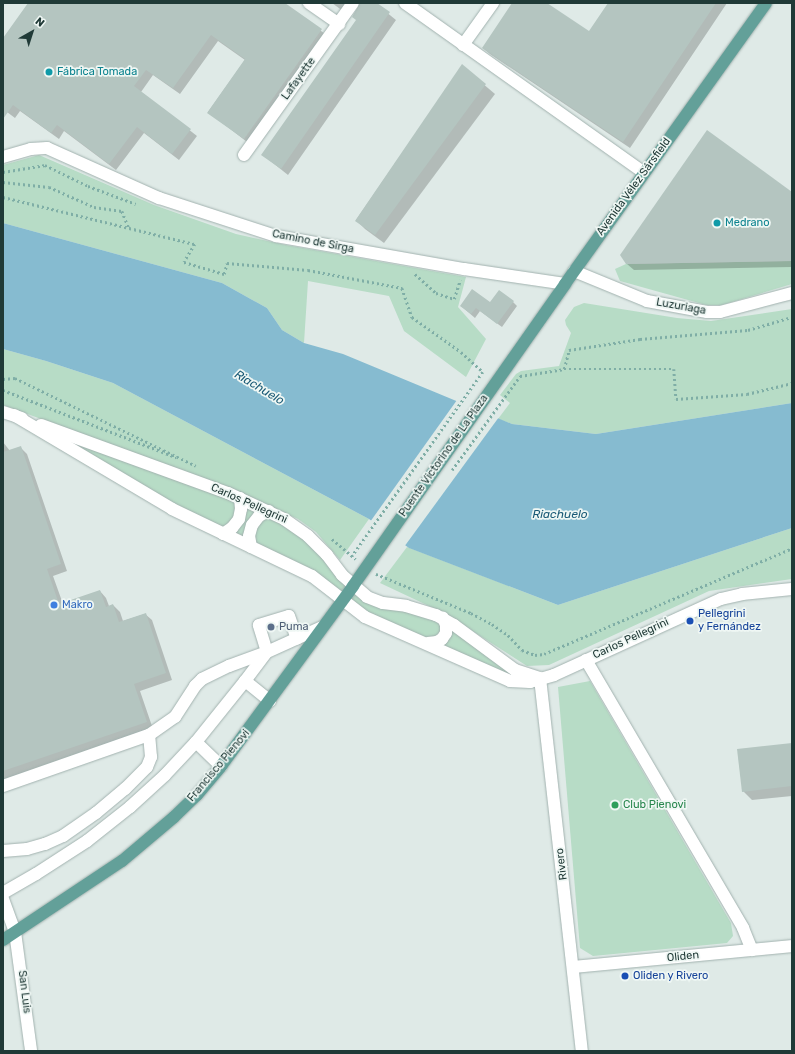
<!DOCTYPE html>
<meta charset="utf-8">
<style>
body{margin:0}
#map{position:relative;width:795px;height:1054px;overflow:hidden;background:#dfeae7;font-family:Rubik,sans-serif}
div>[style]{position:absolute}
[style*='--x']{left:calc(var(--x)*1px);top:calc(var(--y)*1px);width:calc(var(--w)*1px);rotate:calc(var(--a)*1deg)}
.green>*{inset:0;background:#b7dcc6}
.water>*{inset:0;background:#86bbd0}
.pier>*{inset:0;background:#dfeae7}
.shadow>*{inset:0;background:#0003}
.building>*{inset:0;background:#b4c5c0}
.path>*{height:2.5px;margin-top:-1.25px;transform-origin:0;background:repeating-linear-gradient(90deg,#7faea6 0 2px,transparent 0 5px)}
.roads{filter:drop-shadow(0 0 1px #a2b2af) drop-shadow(0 0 1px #a2b2af)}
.minor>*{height:12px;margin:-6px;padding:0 6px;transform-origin:6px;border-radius:6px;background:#fff}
.major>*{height:12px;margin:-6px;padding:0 6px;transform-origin:6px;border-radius:6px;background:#63a099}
.dots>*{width:11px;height:11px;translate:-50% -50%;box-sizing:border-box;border:2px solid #eff7f4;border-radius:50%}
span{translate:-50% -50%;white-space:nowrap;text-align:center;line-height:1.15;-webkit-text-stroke:3.5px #eff7f4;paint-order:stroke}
.culture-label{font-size:11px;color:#0d838f}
.left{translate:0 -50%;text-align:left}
.street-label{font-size:11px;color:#203a37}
.shop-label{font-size:11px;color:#366cbe}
.transit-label{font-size:11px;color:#164399}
.service-label{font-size:11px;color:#4e5e75}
.leisure-label{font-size:11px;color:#27864d}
.water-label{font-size:12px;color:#1a5a76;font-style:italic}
.frame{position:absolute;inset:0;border:4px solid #203a37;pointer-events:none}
.north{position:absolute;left:12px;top:12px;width:40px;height:40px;-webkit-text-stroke:3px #eff7f4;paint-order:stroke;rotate:39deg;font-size:11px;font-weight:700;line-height:16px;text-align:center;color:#203a37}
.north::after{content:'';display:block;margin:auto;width:14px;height:18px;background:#203a37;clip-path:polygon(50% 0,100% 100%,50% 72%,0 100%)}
</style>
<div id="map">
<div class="green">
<div style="clip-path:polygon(39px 155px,154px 205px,236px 234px,286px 245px,466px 277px,458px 307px,486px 339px,466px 377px,404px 331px,389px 296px,308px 281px,304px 343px,282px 330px,267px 308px,222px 283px,3px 223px,3px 165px)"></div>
<div style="clip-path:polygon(792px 261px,792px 284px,722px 305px,706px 305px,620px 281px,615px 269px,626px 264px)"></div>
<div style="clip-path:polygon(584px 303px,677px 318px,711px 321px,792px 309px,792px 403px,596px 434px,512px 424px,498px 419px,510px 403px,500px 395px,516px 374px,521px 371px,559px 366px,571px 333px,566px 325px,565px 320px,574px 307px)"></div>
<div style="clip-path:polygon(3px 349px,46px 361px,113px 383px,369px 519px,340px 560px,316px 532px,298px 519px,237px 491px,3px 405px)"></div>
<div style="clip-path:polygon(14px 415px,284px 519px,353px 586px,454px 625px,521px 683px,375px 621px,321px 582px,251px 547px)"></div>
<div style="clip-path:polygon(792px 528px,792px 579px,709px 591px,549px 665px,527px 666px,446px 614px,380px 583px,407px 547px,558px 605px)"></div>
<div style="clip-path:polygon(590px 681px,731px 923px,733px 936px,727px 943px,593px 956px,580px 948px,558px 687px)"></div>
</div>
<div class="water">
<div style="clip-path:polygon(3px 223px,222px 283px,267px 308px,282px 330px,304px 343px,343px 354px,512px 424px,596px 434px,792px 403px,792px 528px,558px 605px,409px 548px,369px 519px,113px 383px,46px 361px,3px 349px)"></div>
</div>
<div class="pier">
<div style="clip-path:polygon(457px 400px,499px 417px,404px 547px,370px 522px)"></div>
</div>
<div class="shadow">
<div style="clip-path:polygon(30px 3px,282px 3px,328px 36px,251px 145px,208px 112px,245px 60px,218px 41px,180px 94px,153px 75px,141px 92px,197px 136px,179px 160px,144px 133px,116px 170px,64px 131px,59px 139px,20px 111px,15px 118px,3px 109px,3px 40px)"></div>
<div style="clip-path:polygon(332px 3px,357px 3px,347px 14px)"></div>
<div style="clip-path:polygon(360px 3px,375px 3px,396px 20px,288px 175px,263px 155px,357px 20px)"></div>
<div style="clip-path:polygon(513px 3px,545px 3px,589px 33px,609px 3px,727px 3px,630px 148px,490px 54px,483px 48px)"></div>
<div style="clip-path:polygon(462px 66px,495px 94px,384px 243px,365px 229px,356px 220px)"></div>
<div style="clip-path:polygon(792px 193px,792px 267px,634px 270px,627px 264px)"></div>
<div style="clip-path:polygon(513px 302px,517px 306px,502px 327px,480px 311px,475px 318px,461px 306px)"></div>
<div style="clip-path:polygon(3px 442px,10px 451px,20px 447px,27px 454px,67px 571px,53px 576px,63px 604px,100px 591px,106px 598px,109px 606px,113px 605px,120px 612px,123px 621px,145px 614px,152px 620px,172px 680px,140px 691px,153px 729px,3px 780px)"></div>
<div style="clip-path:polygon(792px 744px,792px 796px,752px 800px,743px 791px)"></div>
</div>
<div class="building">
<div style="clip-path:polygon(28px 3px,285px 3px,322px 29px,244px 139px,207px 113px,245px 59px,211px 35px,173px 88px,146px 70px,134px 86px,191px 129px,172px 154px,137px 127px,109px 164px,57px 125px,51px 133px,13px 105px,3px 119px,3px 38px)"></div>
<div style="clip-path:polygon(360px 3px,377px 3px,390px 12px,281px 169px,261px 155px,356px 20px,352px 17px)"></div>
<div style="clip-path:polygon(512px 3px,547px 3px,589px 31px,608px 3px,716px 3px,623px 142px,482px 48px)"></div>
<div style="clip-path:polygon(462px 64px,486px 84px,375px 235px,355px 221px)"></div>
<div style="clip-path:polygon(707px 130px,792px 192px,792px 261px,626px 264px,620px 255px)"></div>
<div style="clip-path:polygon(472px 289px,490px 302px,499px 290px,514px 301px,497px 324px,476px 308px,471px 314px,460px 306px)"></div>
<div style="clip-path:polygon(21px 446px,61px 564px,47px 569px,59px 604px,100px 590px,106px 607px,113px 604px,119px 622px,146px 613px,166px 673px,134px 684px,147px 722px,3px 771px,3px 452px)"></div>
<div style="clip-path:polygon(792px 743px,792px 786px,742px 792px,737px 749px)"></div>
</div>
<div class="path">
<div style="--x:3;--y:172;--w:43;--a:-9.5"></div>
<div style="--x:45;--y:165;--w:48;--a:26"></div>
<div style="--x:88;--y:186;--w:51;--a:20.6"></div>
<div style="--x:3;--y:182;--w:46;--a:6.2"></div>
<div style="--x:49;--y:187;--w:49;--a:24"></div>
<div style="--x:94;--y:207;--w:28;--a:8"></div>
<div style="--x:122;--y:211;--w:18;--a:68"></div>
<div style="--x:3;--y:197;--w:198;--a:13.8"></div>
<div style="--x:195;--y:244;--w:21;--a:121"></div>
<div style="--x:184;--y:262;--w:42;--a:16.7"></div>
<div style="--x:224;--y:274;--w:11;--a:-75"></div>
<div style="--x:227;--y:263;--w:81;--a:4.9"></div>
<div style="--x:308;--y:270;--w:96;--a:10.8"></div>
<div style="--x:402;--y:288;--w:31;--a:71"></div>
<div style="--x:412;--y:317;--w:60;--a:35.5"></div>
<div style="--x:461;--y:352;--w:30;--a:42"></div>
<div style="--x:483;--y:372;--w:226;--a:125.4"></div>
<div style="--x:415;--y:274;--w:28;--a:42"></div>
<div style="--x:436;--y:293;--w:19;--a:18"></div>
<div style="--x:454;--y:299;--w:20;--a:-72"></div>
<div style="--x:564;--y:369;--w:20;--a:-75"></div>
<div style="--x:569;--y:350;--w:72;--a:-8.8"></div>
<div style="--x:640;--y:339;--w:108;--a:-4.8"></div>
<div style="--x:748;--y:330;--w:46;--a:-16.5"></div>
<div style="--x:3;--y:379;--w:12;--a:-5"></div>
<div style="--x:15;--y:378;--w:201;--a:25.9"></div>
<div style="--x:3;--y:390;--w:186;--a:21.2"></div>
<div style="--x:452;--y:470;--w:116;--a:-54.1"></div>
<div style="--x:520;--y:376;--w:45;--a:-9"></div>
<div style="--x:564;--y:369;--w:110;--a:0"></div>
<div style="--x:674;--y:369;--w:30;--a:86"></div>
<div style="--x:676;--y:399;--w:71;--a:-4"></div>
<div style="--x:747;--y:394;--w:46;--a:-13.7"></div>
<div style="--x:332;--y:539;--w:31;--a:40"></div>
<div style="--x:376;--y:574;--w:103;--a:22.3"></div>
<div style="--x:471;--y:613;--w:24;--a:28"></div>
<div style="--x:492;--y:624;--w:19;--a:35"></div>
<div style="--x:508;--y:635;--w:21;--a:47"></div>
<div style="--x:522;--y:650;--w:14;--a:21"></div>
<div style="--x:535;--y:655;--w:9;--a:-6"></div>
<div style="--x:544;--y:654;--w:270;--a:-23.1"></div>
</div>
<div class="roads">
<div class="minor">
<div style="--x:309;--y:3;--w:37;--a:35"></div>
<div style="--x:405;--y:3;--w:293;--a:35.4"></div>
<div style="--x:463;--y:45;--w:52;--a:-54.5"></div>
<div style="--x:244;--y:155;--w:187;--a:-54.4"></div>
<div style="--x:3;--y:157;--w:29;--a:-16"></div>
<div style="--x:31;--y:149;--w:16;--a:-4"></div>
<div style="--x:47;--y:148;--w:123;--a:24.1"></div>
<div style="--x:159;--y:198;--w:123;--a:18"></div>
<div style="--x:276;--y:236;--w:191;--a:10"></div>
<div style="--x:464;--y:269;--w:102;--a:8.4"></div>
<div style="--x:574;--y:271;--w:79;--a:22.3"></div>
<div style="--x:647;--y:301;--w:61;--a:10.4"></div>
<div style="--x:707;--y:312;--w:13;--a:0"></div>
<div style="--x:720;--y:312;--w:74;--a:-14.8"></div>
<div style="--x:3;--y:412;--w:20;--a:18"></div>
<div style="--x:14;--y:415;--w:184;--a:30.7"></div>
<div style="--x:172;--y:509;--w:155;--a:25.6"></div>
<div style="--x:312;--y:576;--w:67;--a:37.7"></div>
<div style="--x:365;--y:617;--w:158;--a:23.8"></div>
<div style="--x:510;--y:681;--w:20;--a:3"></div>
<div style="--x:530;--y:682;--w:25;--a:-16"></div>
<div style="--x:554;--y:675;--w:183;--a:-24.5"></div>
<div style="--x:721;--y:599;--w:22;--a:-13"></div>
<div style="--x:742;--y:594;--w:50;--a:-5.7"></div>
<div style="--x:41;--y:425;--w:199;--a:20"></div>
<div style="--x:228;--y:493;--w:62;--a:24.9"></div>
<div style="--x:284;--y:519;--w:29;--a:35"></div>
<div style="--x:308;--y:536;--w:27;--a:45"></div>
<div style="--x:327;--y:555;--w:25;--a:53"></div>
<div style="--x:342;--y:575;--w:33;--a:41"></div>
<div style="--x:367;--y:597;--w:17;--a:21"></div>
<div style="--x:383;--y:603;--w:23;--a:7"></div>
<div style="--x:406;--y:606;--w:31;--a:17"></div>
<div style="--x:436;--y:615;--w:21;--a:29"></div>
<div style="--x:454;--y:625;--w:76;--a:36.4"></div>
<div style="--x:515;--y:670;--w:25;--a:18"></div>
<div style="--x:223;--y:534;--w:11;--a:-34"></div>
<div style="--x:232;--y:528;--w:11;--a:-52"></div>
<div style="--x:239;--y:519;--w:10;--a:-79"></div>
<div style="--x:241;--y:509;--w:11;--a:-95"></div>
<div style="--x:251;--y:547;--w:11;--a:-100"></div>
<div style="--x:249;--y:536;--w:11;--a:-75"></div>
<div style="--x:252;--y:525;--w:11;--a:-52"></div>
<div style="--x:259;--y:516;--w:11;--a:-27"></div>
<div style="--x:428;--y:643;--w:9;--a:-6"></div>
<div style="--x:437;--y:642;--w:6;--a:-31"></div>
<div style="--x:442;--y:639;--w:7;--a:-56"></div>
<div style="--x:446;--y:633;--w:8;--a:-90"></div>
<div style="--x:446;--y:625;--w:8;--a:-113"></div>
<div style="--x:586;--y:660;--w:311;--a:59.6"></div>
<div style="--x:743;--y:928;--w:24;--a:68"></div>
<div style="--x:540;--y:678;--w:375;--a:83.6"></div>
<div style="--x:270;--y:701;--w:32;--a:-141"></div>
<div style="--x:245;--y:681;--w:36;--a:-53"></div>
<div style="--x:267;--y:652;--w:60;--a:-24.4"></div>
<div style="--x:196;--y:742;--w:35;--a:44"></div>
<div style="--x:3;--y:786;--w:155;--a:-19.3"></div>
<div style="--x:149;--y:735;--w:32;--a:-35"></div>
<div style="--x:175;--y:717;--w:37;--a:-57"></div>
<div style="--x:195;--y:686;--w:10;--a:-45"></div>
<div style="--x:202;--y:679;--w:30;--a:-26"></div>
<div style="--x:229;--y:666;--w:40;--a:-20.2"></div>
<div style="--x:267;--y:652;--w:28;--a:-107"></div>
<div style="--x:259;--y:625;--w:31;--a:-17"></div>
<div style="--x:289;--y:616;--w:24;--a:71"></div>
<div style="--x:3;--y:851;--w:24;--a:-5"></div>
<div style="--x:27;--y:849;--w:19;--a:-16"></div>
<div style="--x:45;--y:844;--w:20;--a:-24"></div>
<div style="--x:63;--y:836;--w:40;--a:-34.9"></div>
<div style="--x:96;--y:813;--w:38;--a:-40"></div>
<div style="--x:125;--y:789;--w:31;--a:-45"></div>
<div style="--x:147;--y:767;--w:11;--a:-68"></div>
<div style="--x:151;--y:757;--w:22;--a:-95"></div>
<div style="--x:3;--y:893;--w:38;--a:-30"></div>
<div style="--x:36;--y:874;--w:61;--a:-32.9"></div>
<div style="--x:87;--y:841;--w:55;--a:-38.3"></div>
<div style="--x:130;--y:807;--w:47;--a:-42.4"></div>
<div style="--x:165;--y:775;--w:45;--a:-46.8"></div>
<div style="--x:196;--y:742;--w:78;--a:-51.2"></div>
<div style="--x:3;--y:899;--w:35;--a:70"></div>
<div style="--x:15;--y:932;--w:120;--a:82.3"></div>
<div style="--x:574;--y:967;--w:219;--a:-5.5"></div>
</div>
<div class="major">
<div style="--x:3;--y:940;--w:143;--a:-33.6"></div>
<div style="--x:122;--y:861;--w:68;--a:-40.2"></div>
<div style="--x:174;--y:817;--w:32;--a:-44"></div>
<div style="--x:197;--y:795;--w:38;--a:-50"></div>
<div style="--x:221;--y:766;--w:223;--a:-53.7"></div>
<div style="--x:353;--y:586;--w:369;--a:-54.9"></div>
<div style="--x:565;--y:284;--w:345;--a:-54.4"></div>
</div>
</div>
<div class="dots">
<div style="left:49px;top:72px;background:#0f9aa8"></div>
<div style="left:717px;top:223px;background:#0f9aa8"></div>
<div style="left:54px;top:605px;background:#3f7fe0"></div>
<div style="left:690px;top:621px;background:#1a4fb4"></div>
<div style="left:271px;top:627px;background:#5c6f8a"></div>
<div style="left:615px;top:805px;background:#2e9e5b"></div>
<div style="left:625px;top:976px;background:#1a4fb4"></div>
</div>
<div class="culture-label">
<span class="left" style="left:57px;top:72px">Fábrica Tomada</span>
<span class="left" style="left:725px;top:223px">Medrano</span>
</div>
<div class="street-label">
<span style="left:299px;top:79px;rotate:-54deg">Lafayette</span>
<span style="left:634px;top:187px;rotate:-54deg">Avenida Vélez Sársfield</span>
<span style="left:313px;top:242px;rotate:11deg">Camino de Sirga</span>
<span style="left:681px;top:307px;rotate:10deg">Luzuriaga</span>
<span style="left:444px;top:456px;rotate:-55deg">Puente Victorino de La Plaza</span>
<span style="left:249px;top:504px;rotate:24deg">Carlos Pellegrini</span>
<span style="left:631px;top:639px;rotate:-25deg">Carlos Pellegrini</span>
<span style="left:219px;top:766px;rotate:-50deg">Francisco Pienovi</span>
<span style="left:562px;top:864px;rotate:-97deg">Rivero</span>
<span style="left:683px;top:957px;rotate:-6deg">Oliden</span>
<span style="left:24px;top:992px;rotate:83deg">San Luis</span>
</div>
<div class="shop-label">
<span class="left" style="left:62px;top:605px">Makro</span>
</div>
<div class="transit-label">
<span class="left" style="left:698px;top:621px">Pellegrini<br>y Fernández</span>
<span class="left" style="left:633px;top:976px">Oliden y Rivero</span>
</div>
<div class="service-label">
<span class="left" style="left:279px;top:627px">Puma</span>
</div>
<div class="leisure-label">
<span class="left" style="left:623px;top:805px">Club Pienovi</span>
</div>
<div class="water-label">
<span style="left:259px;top:388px;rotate:31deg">Riachuelo</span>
<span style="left:560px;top:515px">Riachuelo</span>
</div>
<div class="frame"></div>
<div class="north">N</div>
</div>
